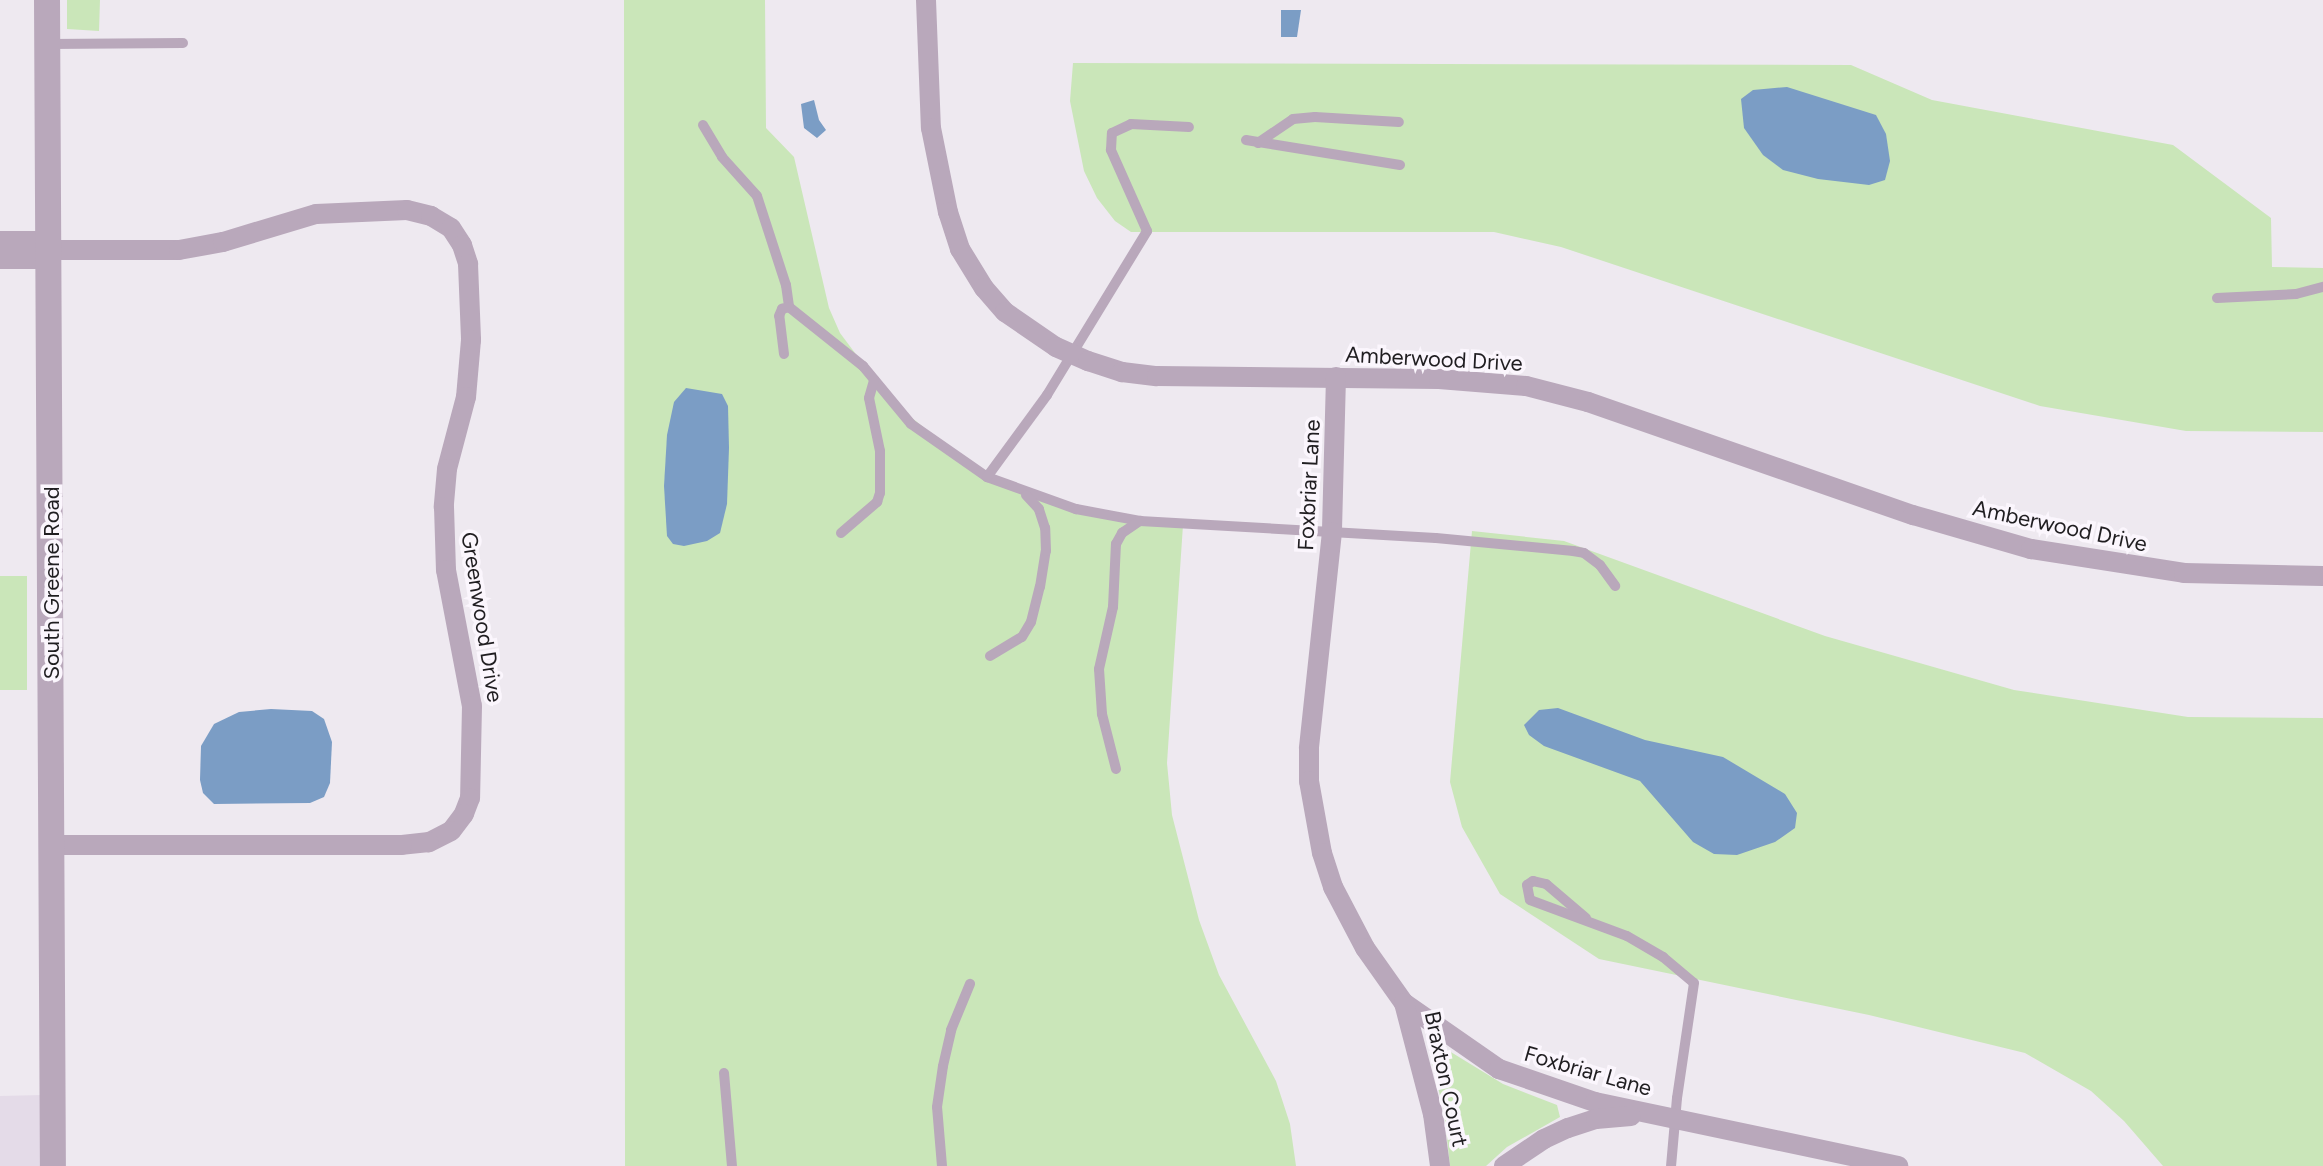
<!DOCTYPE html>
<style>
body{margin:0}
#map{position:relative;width:2323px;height:1166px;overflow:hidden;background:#eee9f0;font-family:Figtree,sans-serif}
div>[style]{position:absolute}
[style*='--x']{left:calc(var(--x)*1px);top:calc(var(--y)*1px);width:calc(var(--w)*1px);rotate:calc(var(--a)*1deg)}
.built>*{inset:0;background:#e4dbe8}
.green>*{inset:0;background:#cae6b9}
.water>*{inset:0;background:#7b9dc5}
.service>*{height:10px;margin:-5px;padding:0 5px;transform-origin:5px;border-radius:5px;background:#b9a8bb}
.minor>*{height:20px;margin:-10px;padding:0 10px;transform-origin:10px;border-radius:10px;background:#b9a8bb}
.tertiary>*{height:26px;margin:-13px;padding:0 13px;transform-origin:13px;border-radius:13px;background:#b9a8bb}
span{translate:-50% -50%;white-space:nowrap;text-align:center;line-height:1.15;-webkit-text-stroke:7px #fbf6fd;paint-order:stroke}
.street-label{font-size:22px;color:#201e21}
</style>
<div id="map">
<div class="built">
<div style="clip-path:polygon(42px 1095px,41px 1166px,0 1166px,0 1096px)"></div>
</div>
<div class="green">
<div style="clip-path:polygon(67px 0,100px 0,99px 31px,67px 29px)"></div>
<div style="clip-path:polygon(624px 0,765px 0,766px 128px,794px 157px,829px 308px,840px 333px,891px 401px,979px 472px,1076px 509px,1183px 525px,1167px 763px,1172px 815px,1199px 920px,1219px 975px,1276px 1081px,1290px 1124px,1296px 1166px,625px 1166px)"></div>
<div style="clip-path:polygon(1073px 63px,1851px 65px,1932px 100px,2173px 145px,2271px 218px,2272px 267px,2323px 268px,2323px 432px,2186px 431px,2040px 406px,1561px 247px,1494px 232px,1131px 232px,1115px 221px,1097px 198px,1084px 171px,1070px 101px)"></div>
<div style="clip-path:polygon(1472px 531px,1564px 541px,1825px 636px,2014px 690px,2188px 717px,2323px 718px,2323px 1166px,2163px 1166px,2124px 1121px,2091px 1091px,2025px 1053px,1869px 1015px,1599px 959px,1500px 894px,1462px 827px,1450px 782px)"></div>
<div style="clip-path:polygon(0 576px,27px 576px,27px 690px,0 690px)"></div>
<div style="clip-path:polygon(1441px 1046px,1503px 1084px,1557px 1105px,1560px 1117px,1507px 1147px,1486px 1166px,1450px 1166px,1444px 1112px,1430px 1054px,1433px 1049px)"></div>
</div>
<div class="water">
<div style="clip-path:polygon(1281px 10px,1301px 10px,1297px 37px,1281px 37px)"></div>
<div style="clip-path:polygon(1787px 87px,1876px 115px,1886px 134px,1890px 161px,1885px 180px,1869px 185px,1818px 179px,1783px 170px,1763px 155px,1744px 128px,1741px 99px,1753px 90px)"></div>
<div style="clip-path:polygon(814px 100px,819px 120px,826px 130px,817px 138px,804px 128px,801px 104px)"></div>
<div style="clip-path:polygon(686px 388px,722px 394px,728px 406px,729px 448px,727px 504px,720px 533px,707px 541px,684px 546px,673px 544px,667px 536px,664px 486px,667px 435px,674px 402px)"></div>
<div style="clip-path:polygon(1558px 708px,1645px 740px,1723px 757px,1785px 794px,1797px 813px,1795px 828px,1775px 842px,1737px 855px,1714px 854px,1693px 842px,1640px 781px,1544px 746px,1529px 735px,1524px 725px,1539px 710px)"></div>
<div style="clip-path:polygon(271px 709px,312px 711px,324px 719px,332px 742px,330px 783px,324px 797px,310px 803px,214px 804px,203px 793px,200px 780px,201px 746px,214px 724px,239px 712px)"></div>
</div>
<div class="service">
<div style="--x:49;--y:44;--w:134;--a:-0.4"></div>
<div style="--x:703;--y:125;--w:37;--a:59"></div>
<div style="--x:722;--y:157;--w:52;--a:48.1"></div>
<div style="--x:757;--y:196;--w:94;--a:72"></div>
<div style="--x:786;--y:285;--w:22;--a:82"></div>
<div style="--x:789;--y:307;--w:95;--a:38.6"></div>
<div style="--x:863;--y:366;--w:75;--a:50.4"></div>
<div style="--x:911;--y:424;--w:93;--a:34.9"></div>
<div style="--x:987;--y:477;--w:95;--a:19.8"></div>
<div style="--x:1076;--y:509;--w:65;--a:10.6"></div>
<div style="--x:1140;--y:521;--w:296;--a:3.3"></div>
<div style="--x:1436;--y:538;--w:138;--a:5.4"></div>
<div style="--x:1573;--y:551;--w:11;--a:10"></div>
<div style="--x:1584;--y:553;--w:20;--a:37"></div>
<div style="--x:1600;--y:565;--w:26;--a:54"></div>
<div style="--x:1246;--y:140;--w:156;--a:9.2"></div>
<div style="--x:1258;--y:143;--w:42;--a:-34.4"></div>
<div style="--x:1293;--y:119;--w:22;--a:-5"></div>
<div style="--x:1315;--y:117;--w:84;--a:3.4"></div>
<div style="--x:2217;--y:298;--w:79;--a:-2.9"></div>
<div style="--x:2296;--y:294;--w:28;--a:-15"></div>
<div style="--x:784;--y:354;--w:38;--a:-97"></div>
<div style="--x:779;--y:316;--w:8;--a:-67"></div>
<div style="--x:782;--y:309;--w:7;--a:-16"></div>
<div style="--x:987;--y:477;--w:102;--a:-53.8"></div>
<div style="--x:1047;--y:395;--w:192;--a:-58.6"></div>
<div style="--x:1147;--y:231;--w:89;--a:-114"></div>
<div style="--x:1111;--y:150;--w:17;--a:-87"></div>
<div style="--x:1112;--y:133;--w:21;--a:-25"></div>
<div style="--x:1131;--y:124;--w:58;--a:3"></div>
<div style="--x:841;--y:533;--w:48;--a:-40.7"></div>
<div style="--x:877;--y:502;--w:9;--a:-72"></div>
<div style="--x:880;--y:493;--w:42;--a:-90"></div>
<div style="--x:880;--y:451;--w:54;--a:-101.7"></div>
<div style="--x:869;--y:398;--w:19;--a:-74"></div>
<div style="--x:990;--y:656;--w:37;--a:-31"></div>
<div style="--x:1022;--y:637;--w:17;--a:-59"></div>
<div style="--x:1031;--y:622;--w:36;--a:-76"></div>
<div style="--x:1040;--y:587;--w:36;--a:-81"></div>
<div style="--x:1046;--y:551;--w:23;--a:-92"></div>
<div style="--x:1045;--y:528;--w:20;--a:-108"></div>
<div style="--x:1039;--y:509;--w:19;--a:-133"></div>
<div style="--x:1116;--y:769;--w:57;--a:-104.3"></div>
<div style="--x:1102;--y:714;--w:45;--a:-93.8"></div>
<div style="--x:1099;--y:669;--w:64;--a:-77.3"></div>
<div style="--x:1113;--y:607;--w:63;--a:-87.3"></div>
<div style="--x:1116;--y:544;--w:13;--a:-61"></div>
<div style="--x:1122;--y:533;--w:22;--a:-34"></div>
<div style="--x:1586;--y:918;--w:52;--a:-139.6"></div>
<div style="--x:1546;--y:884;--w:13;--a:-167"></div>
<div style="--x:1533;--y:881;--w:7;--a:146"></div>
<div style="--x:1527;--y:885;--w:15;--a:79"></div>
<div style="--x:1530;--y:900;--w:103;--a:20.4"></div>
<div style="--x:1627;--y:936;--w:42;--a:30.3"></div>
<div style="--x:1663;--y:957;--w:40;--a:40"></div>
<div style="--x:1694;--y:983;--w:116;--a:98.4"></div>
<div style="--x:1677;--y:1098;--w:68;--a:95"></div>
<div style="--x:724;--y:1073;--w:93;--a:85.1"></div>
<div style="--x:942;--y:1166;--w:59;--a:-94.8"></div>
<div style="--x:937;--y:1107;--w:41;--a:-81.7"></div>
<div style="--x:943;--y:1066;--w:37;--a:-77"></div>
<div style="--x:951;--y:1030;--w:50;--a:-67.6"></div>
</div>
<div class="minor">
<div style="--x:926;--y:0;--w:128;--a:87.8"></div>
<div style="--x:931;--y:128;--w:86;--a:78.6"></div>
<div style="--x:948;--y:212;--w:39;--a:72"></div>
<div style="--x:960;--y:249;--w:46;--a:58.4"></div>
<div style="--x:984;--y:288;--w:32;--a:49"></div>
<div style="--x:1005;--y:312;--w:62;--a:34.5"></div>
<div style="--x:1056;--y:347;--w:35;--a:24"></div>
<div style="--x:1088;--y:361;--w:36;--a:18"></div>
<div style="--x:1122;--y:372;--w:35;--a:7"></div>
<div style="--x:1157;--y:376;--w:282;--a:0.6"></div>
<div style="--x:1439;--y:379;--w:87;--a:4.6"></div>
<div style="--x:1526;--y:386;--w:64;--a:14.5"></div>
<div style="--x:1588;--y:402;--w:344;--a:19.2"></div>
<div style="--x:1913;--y:515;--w:123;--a:16.1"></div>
<div style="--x:2031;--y:549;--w:155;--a:8.9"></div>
<div style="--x:2184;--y:573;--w:139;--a:1.2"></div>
<div style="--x:0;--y:241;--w:50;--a:0"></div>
<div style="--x:50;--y:250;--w:129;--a:0"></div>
<div style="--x:179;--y:250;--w:45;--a:-10.3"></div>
<div style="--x:223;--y:242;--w:97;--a:-16.8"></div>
<div style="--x:316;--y:214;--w:91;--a:-2.5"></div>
<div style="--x:407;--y:210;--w:25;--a:14"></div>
<div style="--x:431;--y:216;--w:23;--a:31"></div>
<div style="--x:451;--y:228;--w:20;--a:57"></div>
<div style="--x:462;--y:245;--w:20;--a:72"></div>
<div style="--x:468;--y:264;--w:76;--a:87.7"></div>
<div style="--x:471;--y:340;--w:57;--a:95"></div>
<div style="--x:466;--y:397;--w:74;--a:104.8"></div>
<div style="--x:447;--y:469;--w:38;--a:95"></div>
<div style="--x:444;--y:507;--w:63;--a:88.2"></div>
<div style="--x:446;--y:570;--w:138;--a:79.2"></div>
<div style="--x:472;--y:706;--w:92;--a:91.2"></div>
<div style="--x:470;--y:798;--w:17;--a:111"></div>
<div style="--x:464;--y:814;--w:21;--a:127"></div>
<div style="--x:451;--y:831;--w:25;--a:153"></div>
<div style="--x:429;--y:842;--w:27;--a:174"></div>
<div style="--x:402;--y:845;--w:349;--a:180"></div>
<div style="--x:0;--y:259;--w:50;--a:0"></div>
<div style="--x:1336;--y:377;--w:155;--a:91.5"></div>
<div style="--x:1332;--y:532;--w:218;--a:96.1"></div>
<div style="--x:1309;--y:749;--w:32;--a:90"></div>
<div style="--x:1309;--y:781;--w:73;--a:79.8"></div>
<div style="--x:1322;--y:853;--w:36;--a:72"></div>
<div style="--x:1333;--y:887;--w:69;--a:62.3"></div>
<div style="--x:1365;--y:948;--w:67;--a:54.7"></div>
<div style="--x:1404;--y:1003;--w:116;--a:34.8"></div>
<div style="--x:1499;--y:1069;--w:102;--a:19"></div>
<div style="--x:1595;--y:1102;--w:310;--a:11.9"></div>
<div style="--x:1404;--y:1003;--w:115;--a:75.4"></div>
<div style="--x:1433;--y:1114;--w:52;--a:82.3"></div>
<div style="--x:1504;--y:1166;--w:48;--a:-34"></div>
<div style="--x:1544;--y:1139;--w:26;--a:-25"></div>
<div style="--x:1568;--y:1128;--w:29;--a:-18"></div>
<div style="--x:1596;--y:1119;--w:35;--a:-5"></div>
</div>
<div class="tertiary">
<div style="--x:47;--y:0;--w:1166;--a:89.71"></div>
</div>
<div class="street-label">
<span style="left:1434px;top:359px;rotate:3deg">Amberwood Drive</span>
<span style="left:1309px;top:485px;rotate:-87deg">Foxbriar Lane</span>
<span style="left:2060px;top:526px;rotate:12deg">Amberwood Drive</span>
<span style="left:52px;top:583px;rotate:-90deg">South Greene Road</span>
<span style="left:482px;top:617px;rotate:81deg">Greenwood Drive</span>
<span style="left:1588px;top:1071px;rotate:16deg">Foxbriar Lane</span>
<span style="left:1446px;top:1079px;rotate:78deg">Braxton Court</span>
</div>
</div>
